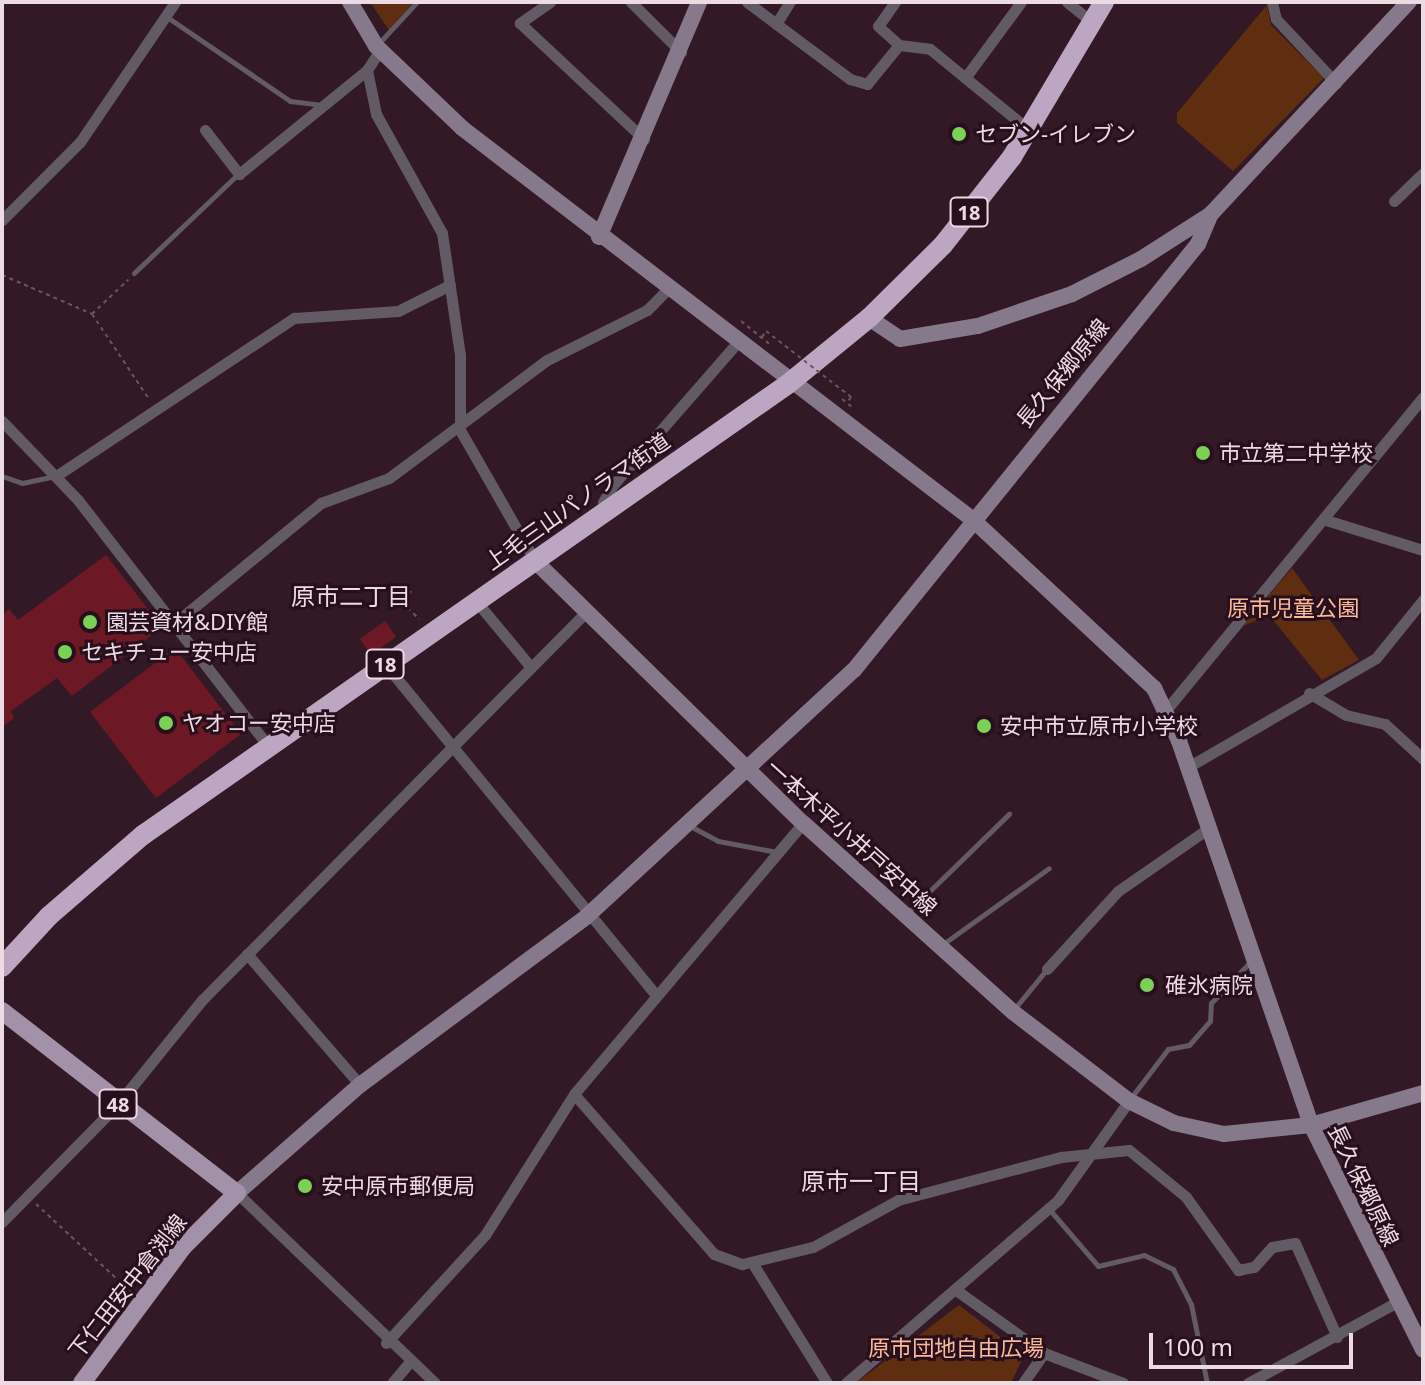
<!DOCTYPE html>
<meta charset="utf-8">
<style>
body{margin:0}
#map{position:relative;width:1425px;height:1385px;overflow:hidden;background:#331926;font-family:"Noto Sans","Noto Sans JP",sans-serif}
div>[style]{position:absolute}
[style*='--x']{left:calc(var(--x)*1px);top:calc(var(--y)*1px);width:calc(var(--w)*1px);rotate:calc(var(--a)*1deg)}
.green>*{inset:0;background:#5f2d0f}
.building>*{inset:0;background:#6d1925}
.path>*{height:2px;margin-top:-1px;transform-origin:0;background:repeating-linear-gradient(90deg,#6c5560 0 4px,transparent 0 8px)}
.lane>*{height:5px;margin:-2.5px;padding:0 2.5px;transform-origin:2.5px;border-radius:2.5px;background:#625a65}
.street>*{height:11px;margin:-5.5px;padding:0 5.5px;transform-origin:5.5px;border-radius:5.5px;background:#625a65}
.secondary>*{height:16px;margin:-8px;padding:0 8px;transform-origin:8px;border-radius:8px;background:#86798b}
.primary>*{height:18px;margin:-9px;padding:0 9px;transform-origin:9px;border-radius:9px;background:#a291a8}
.highway>*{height:20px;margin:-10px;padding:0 10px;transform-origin:10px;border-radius:10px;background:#bca6c2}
.path-bridge>*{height:2px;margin-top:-1px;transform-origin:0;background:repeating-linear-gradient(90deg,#6c5560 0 4px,transparent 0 8px)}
.dots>*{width:22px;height:22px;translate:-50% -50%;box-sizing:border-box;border:4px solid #280f1d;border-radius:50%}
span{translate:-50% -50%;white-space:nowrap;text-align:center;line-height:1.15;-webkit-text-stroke:6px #280f1d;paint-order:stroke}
.shield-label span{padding:2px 6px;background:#280f1d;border:2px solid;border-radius:6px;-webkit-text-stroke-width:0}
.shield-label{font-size:20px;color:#eddbe3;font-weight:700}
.poi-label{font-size:22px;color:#eddbe3}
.left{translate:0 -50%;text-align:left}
.street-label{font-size:22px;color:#eddbe3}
.park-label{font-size:22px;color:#fab998}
.neighbourhood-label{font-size:24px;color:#eddbe3}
.frame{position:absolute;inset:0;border:4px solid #eddbe3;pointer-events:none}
.scale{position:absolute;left:1149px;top:1333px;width:204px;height:36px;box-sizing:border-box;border:4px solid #eddbe3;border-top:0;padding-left:10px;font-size:24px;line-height:28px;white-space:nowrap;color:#eddbe3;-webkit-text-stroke:6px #280f1d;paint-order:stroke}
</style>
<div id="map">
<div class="green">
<div style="clip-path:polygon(370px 2px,414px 2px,389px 30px)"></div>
<div style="clip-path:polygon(1267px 5px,1271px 25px,1324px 78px,1233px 171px,1177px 123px,1177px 113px)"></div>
<div style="clip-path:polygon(1292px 568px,1359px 660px,1322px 680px,1269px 615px,1243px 626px)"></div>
<div style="clip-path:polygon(959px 1305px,1024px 1355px,1011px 1383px,856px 1383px)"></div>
</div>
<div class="building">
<div style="clip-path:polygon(106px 555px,162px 627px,72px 696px,57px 678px,11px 711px,14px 718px,2px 727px,2px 615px,9px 609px,18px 620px)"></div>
<div style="clip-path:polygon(385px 621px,396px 637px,371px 655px,360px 639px)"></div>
<div style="clip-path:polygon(175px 648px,241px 734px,156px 798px,90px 712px)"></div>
</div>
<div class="path">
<div style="--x:2;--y:275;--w:98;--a:23.4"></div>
<div style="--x:92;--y:314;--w:102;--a:56.2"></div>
<div style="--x:92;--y:314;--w:50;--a:-43.4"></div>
<div style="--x:741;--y:321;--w:38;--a:39"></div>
<div style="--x:842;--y:399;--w:14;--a:39"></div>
<div style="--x:411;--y:591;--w:14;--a:129"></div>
<div style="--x:402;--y:602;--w:24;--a:45"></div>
<div style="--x:36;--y:1204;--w:129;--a:42.8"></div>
</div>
<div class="lane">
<div style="--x:167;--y:17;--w:149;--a:34.3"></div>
<div style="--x:290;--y:101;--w:34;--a:7"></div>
<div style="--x:379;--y:43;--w:56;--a:-47.2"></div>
<div style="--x:134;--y:273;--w:144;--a:-43.6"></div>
<div style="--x:2;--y:476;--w:21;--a:19"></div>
<div style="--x:22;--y:483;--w:34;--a:-12"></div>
<div style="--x:690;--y:826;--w:32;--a:28"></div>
<div style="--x:718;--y:841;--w:60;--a:10.6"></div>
<div style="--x:906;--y:914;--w:144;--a:-44.2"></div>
<div style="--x:943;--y:944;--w:130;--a:-35.6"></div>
<div style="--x:1015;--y:1008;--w:50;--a:-50.6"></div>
<div style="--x:1130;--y:1099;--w:63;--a:-52.8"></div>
<div style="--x:1168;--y:1049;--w:21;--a:-11"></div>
<div style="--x:1189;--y:1045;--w:32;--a:-49"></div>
<div style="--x:1210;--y:1021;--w:18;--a:-87"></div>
<div style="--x:1211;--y:1003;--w:57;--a:-46.4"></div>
<div style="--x:1049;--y:1209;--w:75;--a:49.3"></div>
<div style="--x:1098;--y:1266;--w:47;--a:-13.4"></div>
<div style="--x:1144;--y:1255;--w:32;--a:26"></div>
<div style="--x:1173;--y:1269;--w:39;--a:63"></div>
<div style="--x:1191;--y:1304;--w:81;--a:78.6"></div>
</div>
<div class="street">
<div style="--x:550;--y:2;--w:37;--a:145"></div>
<div style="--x:520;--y:23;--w:170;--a:43.1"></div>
<div style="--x:631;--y:2;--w:71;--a:45"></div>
<div style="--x:747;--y:2;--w:129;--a:36.8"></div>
<div style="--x:850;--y:79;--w:18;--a:16"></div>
<div style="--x:867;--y:84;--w:50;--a:-50.6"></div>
<div style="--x:899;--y:45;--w:31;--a:7"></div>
<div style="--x:930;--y:49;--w:128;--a:39.3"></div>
<div style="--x:895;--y:2;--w:29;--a:125"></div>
<div style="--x:878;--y:26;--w:28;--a:42"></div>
<div style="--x:1067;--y:2;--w:33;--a:39"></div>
<div style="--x:1272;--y:2;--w:17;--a:77"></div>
<div style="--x:1276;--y:19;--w:88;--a:46.8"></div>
<div style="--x:776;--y:24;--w:26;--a:-58"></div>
<div style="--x:380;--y:50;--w:24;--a:123"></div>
<div style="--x:367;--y:70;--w:45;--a:78.4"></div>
<div style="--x:376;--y:114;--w:136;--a:61"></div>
<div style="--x:442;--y:233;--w:123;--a:81.6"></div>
<div style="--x:460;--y:355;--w:75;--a:90"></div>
<div style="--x:460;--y:430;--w:151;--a:60.2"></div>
<div style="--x:965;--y:78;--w:94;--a:-53.6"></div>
<div style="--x:205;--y:130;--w:56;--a:52.3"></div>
<div style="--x:239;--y:174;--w:165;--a:-39.1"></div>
<div style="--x:1394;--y:201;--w:40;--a:-44"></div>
<div style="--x:2;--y:220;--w:110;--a:-45"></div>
<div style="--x:80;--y:142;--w:169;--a:-55.8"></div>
<div style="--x:2;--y:421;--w:110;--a:46.1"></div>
<div style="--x:78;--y:500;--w:312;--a:52.3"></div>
<div style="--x:56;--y:476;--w:286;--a:-33.6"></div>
<div style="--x:294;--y:318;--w:104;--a:-3.9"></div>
<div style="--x:398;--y:311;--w:58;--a:-26.6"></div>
<div style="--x:609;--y:509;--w:9;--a:-131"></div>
<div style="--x:603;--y:502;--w:20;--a:-60"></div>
<div style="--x:613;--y:485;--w:187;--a:-48.9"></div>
<div style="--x:1326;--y:520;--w:102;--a:17.2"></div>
<div style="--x:476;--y:601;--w:85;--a:50.3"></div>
<div style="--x:176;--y:622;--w:188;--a:-39.4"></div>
<div style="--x:321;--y:503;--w:72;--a:-20.2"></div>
<div style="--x:389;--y:478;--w:197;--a:-36.8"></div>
<div style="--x:547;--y:360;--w:112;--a:-26.6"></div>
<div style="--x:647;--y:310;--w:28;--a:-45"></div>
<div style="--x:385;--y:664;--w:429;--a:50.7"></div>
<div style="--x:1309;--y:693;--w:43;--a:30.7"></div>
<div style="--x:1346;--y:715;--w:40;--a:13"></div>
<div style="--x:1385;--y:724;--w:52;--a:42.6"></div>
<div style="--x:1166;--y:710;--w:405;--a:-50.6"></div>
<div style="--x:1188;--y:767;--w:217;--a:-30.1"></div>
<div style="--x:1376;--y:658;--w:75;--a:-51"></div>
<div style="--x:247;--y:954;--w:173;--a:49.2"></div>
<div style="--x:1047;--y:969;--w:105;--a:-47.7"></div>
<div style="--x:1118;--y:891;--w:111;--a:-34.7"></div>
<div style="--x:574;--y:1094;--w:213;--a:48.8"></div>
<div style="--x:714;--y:1254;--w:30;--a:20"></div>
<div style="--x:742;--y:1264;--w:73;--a:-13.5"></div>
<div style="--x:813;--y:1247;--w:97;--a:-28.9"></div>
<div style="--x:898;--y:1200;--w:169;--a:-14.8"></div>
<div style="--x:1061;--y:1157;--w:68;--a:-5.9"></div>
<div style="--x:1129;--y:1150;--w:74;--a:39.5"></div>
<div style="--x:1186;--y:1197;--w:90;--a:54.5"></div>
<div style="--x:1238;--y:1270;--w:16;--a:-11"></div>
<div style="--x:1254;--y:1267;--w:27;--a:-48"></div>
<div style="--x:1272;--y:1247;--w:23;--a:-10"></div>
<div style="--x:1295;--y:1243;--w:103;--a:65.9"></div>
<div style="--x:237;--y:1193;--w:274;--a:43.8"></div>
<div style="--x:2;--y:1222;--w:165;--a:-45.5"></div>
<div style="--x:118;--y:1104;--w:134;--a:-51.1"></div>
<div style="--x:202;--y:1000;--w:543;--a:-45.3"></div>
<div style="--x:753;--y:1264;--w:140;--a:58.1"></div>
<div style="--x:956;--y:1290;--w:108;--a:35.6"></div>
<div style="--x:1044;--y:1353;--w:85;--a:20.8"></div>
<div style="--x:386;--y:1343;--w:147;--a:-47.5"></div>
<div style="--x:485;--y:1235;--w:167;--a:-57.7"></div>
<div style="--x:574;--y:1094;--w:355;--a:-49.8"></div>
<div style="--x:392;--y:1383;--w:25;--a:-50"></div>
<div style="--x:846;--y:1383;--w:280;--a:-40.8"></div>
<div style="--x:1058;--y:1200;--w:122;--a:-54.4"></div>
<div style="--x:1023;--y:1383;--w:37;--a:-55"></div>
<div style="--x:1248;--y:1383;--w:170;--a:-28.5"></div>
</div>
<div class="secondary">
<div style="--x:350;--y:2;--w:51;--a:59.4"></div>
<div style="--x:376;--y:46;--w:119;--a:43.6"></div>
<div style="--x:462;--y:128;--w:643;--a:37.48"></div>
<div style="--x:972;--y:519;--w:248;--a:42.9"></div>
<div style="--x:1154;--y:688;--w:59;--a:64.7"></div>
<div style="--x:1179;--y:741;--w:406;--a:71"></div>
<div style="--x:1311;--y:1125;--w:251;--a:63.5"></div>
<div style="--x:599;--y:237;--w:255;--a:-66.9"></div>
<div style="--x:869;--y:318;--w:37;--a:34"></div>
<div style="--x:900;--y:339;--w:79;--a:-9.5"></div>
<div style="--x:978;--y:326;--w:99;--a:-18.8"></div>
<div style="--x:1072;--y:294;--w:77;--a:-26.9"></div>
<div style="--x:1141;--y:259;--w:83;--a:-32.7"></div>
<div style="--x:1211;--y:214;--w:290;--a:-47"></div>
<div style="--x:535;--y:561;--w:375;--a:44.4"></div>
<div style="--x:803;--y:823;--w:283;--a:42"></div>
<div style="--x:1013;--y:1012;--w:146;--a:37.5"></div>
<div style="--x:1129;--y:1101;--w:50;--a:26.1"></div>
<div style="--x:1174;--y:1123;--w:51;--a:12.4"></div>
<div style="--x:1224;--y:1134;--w:87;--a:-5.9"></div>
<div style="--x:1311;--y:1125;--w:116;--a:-15.9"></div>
<div style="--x:237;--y:1193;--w:164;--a:-41.3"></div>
<div style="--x:360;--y:1085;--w:282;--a:-36.6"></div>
<div style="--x:586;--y:917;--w:364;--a:-42.7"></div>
<div style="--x:854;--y:670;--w:548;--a:-51.08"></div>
<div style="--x:1198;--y:244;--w:33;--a:-67"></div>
</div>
<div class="primary">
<div style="--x:2;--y:1011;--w:297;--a:37.8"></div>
<div style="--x:237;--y:1193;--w:76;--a:135"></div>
<div style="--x:183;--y:1247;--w:169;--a:126.6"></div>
</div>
<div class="highway">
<div style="--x:2;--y:967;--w:69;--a:-47.3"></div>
<div style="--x:49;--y:916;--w:124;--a:-40.8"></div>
<div style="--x:143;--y:835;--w:787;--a:-34.96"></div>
<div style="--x:788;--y:384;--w:104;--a:-39.2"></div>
<div style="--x:869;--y:318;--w:104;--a:-44.6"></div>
<div style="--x:943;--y:245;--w:112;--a:-51.9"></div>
<div style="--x:1012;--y:157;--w:180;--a:-59.3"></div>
</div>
<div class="path-bridge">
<div style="--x:762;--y:337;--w:7;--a:-56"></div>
<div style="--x:766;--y:331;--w:108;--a:37.8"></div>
<div style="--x:851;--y:397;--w:7;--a:124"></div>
</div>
<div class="dots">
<div style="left:959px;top:134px;background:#7ad156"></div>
<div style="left:1203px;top:453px;background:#7ad156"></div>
<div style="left:90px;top:622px;background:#7ad156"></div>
<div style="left:65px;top:652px;background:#7ad156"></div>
<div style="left:166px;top:723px;background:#7ad156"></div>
<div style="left:984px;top:726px;background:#7ad156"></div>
<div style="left:1147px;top:985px;background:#7ad156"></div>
<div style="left:305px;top:1186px;background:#7ad156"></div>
</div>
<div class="shield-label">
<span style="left:969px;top:212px">18</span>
<span style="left:385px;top:664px">18</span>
<span style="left:118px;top:1104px">48</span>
</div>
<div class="poi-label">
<span class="left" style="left:975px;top:134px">セブン-イレブン</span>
<span class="left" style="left:1219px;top:453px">市立第二中学校</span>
<span class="left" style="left:106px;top:622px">園芸資材&amp;DIY館</span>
<span class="left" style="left:81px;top:652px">セキチュー安中店</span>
<span class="left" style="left:182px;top:723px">ヤオコー安中店</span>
<span class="left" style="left:1000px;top:726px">安中市立原市小学校</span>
<span class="left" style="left:1165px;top:985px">碓氷病院</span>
<span class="left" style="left:321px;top:1186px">安中原市郵便局</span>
</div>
<div class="street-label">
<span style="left:1062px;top:373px;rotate:-51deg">長久保郷原線</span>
<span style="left:577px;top:501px;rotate:-35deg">上毛三山パノラマ街道</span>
<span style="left:852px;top:837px;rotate:42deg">一本木平小井戸安中線</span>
<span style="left:1364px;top:1185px;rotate:64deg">長久保郷原線</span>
<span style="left:127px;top:1286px;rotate:-52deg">下仁田安中倉渕線</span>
</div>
<div class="park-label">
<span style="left:1293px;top:608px">原市児童公園</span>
<span style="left:956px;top:1348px">原市団地自由広場</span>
</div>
<div class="neighbourhood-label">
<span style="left:351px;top:596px">原市二丁目</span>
<span style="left:861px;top:1181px">原市一丁目</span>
</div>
<div class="frame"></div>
<div class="scale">100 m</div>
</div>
